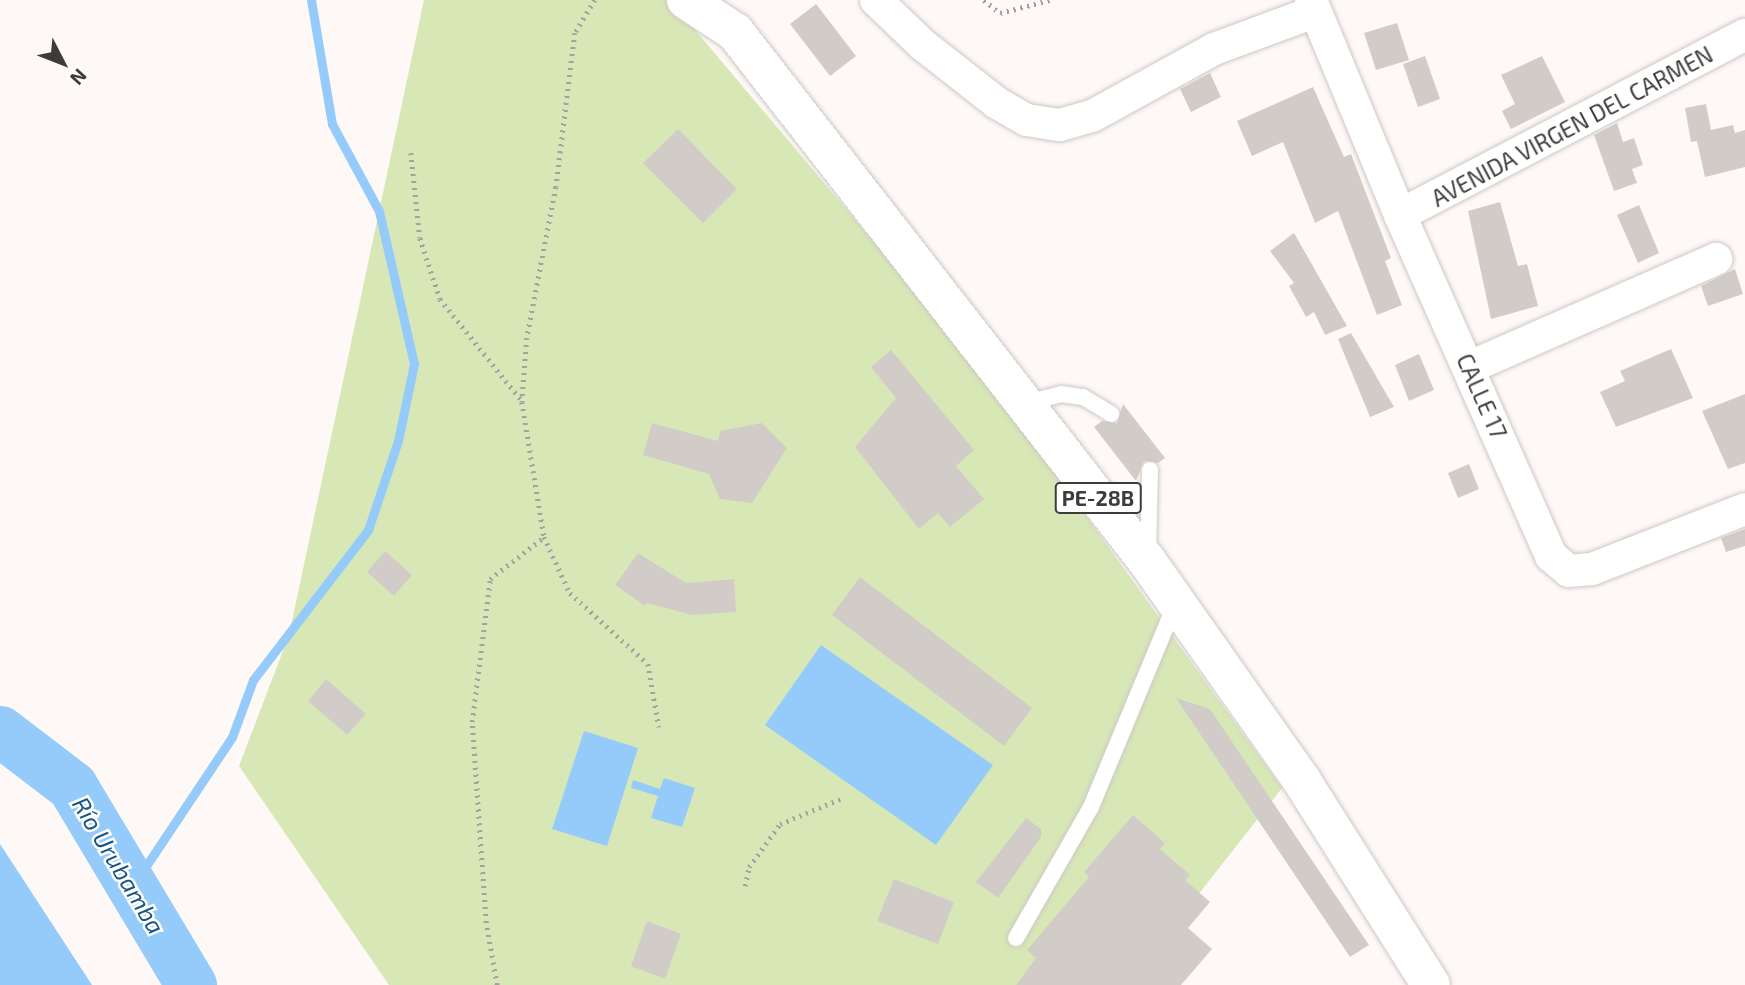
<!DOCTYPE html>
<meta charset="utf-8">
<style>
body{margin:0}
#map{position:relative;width:1745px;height:985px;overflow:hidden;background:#fef9f7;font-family:"Exo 2",sans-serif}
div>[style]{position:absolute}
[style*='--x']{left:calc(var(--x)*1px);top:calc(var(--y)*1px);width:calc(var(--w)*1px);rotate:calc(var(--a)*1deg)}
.green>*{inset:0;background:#d7e8b6}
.water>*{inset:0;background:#94cbfb}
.stream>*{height:9px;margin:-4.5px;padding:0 4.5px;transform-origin:4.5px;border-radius:4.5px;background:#94cbfb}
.river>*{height:51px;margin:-25.5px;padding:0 25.5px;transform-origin:25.5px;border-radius:25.5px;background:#94cbfb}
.building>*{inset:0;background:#d2ccc9}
.path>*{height:4.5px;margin-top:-2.25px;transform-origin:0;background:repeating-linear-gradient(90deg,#a5a1a0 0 2px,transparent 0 7px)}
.roads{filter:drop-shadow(0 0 2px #cec8c5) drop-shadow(0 0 2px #cec8c5)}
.service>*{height:16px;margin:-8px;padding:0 8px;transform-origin:8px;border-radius:8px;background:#fff}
.minor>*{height:32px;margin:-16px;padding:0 16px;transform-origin:16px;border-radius:16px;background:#fff}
.trunk>*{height:38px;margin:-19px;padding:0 19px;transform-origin:19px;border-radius:19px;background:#fff}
span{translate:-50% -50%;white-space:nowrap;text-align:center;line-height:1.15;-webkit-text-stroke:5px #fff;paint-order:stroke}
.shield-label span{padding:2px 5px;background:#fff;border:2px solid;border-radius:5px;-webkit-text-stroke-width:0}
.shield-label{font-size:21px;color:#3e3c3b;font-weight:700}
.street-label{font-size:23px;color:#3e3c3b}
.water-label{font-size:24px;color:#195581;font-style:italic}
.north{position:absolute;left:28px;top:28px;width:70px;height:70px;-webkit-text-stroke:5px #fff;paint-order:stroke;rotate:132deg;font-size:19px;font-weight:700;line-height:28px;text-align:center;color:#3e3c3b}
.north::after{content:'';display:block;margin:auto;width:24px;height:32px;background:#3e3c3b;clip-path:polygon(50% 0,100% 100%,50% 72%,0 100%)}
</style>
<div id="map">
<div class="green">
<div style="clip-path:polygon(424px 0,670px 0,978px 366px,1282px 788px,1127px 985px,389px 985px,239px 766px,289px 635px)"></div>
</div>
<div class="water">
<div style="clip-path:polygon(821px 645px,993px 765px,936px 845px,765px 725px)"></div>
<div style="clip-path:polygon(584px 731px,638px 748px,607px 846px,552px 829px)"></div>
<div style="clip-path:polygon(664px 778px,695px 788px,682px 827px,651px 818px,658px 796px,631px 788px,633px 780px,660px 789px)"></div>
<div style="clip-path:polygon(0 844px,92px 985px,0 985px)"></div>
</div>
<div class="stream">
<div style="--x:132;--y:887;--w:180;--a:-56.3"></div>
<div style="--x:232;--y:737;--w:61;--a:-69.8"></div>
<div style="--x:253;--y:680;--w:189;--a:-52.5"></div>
<div style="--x:368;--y:530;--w:94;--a:-71.4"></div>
<div style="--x:398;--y:441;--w:79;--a:-78.3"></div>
<div style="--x:414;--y:364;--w:157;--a:-102.9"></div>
<div style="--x:379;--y:211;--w:99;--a:-118.4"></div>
<div style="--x:332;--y:124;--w:126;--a:-99.6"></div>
</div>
<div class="river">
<div style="--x:0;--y:731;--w:91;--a:37.4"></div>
<div style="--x:72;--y:786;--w:232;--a:59.1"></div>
</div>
<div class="building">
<div style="clip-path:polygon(816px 4px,856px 56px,830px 76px,790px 24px)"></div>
<div style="clip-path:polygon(1397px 23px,1409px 60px,1376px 70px,1364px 33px)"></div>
<div style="clip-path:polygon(1425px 56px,1440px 99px,1418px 107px,1403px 64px)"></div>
<div style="clip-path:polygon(1542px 56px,1565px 102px,1511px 129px,1502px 111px,1515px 104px,1501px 75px)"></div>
<div style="clip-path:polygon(1210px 73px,1221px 97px,1191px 112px,1180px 89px)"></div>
<div style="clip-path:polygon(1313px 87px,1344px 157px,1351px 154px,1391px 258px,1385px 261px,1402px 305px,1377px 315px,1338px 211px,1315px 223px,1283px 142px,1252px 156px,1237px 121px)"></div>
<div style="clip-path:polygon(1706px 104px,1711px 130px,1733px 125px,1735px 133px,1745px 130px,1745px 167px,1705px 177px,1697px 141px,1691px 142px,1685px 108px)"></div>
<div style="clip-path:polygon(1617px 123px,1623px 142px,1634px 138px,1643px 165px,1632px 169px,1637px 183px,1614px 191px,1594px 135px)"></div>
<div style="clip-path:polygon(678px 129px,737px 189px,703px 223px,643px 163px)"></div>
<div style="clip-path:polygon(1500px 202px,1518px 266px,1527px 264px,1538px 306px,1491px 319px,1468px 211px)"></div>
<div style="clip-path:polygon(1639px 205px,1659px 253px,1638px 263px,1617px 215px)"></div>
<div style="clip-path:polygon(1294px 233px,1347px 326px,1325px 335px,1314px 312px,1306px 317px,1289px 286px,1294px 283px,1270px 251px)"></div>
<div style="clip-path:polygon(1735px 269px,1743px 294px,1708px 306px,1701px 286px)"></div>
<div style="clip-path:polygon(1351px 333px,1394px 407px,1370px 417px,1338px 339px)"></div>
<div style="clip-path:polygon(1671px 349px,1693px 398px,1616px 427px,1600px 392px,1625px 381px,1620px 371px)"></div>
<div style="clip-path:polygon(891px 350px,974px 450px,956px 466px,984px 499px,950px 527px,938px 513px,919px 529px,855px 447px,896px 398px,871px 367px)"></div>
<div style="clip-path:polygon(1419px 354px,1434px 390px,1409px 401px,1395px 365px)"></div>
<div style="clip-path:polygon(1745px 394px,1745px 463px,1728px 469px,1702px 411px)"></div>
<div style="clip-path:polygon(1123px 404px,1165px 458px,1158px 463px,1144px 461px,1136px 481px,1094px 427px,1102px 421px,1117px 423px)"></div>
<div style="clip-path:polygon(652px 423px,718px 441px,720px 431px,762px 423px,787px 448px,752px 503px,720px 499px,709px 474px,643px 455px)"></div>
<div style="clip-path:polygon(1469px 464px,1479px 489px,1458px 498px,1448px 473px)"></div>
<div style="clip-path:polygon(1745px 529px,1745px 546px,1726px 552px,1721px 538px)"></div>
<div style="clip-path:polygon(385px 551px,412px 575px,394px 596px,367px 572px)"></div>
<div style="clip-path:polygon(638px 553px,686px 583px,734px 579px,736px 612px,692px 615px,647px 603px,645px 606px,615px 585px)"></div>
<div style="clip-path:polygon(860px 577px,1032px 708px,1004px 746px,832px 615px)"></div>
<div style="clip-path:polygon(326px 679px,366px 714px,347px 735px,308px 701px)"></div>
<div style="clip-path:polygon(1176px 698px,1210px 709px,1369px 945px,1350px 957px)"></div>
<div style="clip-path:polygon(1133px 815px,1165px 843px,1160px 849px,1190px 875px,1185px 880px,1210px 902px,1188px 928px,1212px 949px,1181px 985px,1016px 985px,1036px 958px,1027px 950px,1089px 877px,1084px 872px)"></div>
<div style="clip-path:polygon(1026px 818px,1041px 829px,1041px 837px,998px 898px,976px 882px)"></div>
<div style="clip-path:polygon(894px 879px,954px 902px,938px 944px,877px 921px)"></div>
<div style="clip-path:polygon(647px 921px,681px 934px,665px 979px,631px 966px)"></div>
</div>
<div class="path">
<div style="--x:595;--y:0;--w:39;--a:121"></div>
<div style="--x:575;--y:33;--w:155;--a:97"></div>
<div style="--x:556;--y:187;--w:154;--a:100.9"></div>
<div style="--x:527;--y:338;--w:64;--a:94.5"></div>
<div style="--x:522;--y:402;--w:137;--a:80.7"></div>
<div style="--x:544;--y:537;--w:62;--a:65.1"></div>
<div style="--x:570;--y:593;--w:105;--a:42.3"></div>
<div style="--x:648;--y:664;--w:64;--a:80.1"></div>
<div style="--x:984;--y:0;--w:21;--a:39"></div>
<div style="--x:1000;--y:13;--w:52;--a:-14.6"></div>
<div style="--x:411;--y:153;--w:85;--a:84"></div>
<div style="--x:420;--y:238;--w:64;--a:71.8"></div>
<div style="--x:440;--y:299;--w:131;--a:51.2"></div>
<div style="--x:745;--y:886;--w:19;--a:-78"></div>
<div style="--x:749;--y:867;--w:53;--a:-54.2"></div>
<div style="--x:780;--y:824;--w:65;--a:-22.6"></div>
<div style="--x:497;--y:985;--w:63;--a:-100.1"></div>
<div style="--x:486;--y:923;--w:201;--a:-94"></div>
<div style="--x:472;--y:722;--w:144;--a:-82.8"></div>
<div style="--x:490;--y:579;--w:68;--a:-37.9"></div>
</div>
<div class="roads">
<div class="service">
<div style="--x:1026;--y:403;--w:36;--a:-14"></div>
<div style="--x:1061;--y:394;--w:22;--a:8"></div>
<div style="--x:1083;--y:397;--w:33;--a:31"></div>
<div style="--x:1148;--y:554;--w:84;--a:-88.6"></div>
<div style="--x:1016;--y:938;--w:151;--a:-60.2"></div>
<div style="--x:1091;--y:807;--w:221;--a:-67.4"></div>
</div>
<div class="minor">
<div style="--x:876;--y:0;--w:65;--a:43.8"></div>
<div style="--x:923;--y:45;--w:94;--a:38.1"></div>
<div style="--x:997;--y:103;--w:34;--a:30"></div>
<div style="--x:1027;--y:120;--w:33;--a:9"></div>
<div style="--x:1060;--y:125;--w:35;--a:-16"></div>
<div style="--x:1094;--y:115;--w:137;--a:-28.8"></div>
<div style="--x:1214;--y:49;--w:107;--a:-20.3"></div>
<div style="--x:1311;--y:0;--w:233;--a:67.5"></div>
<div style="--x:1400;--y:215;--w:373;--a:66.1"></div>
<div style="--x:1551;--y:556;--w:23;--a:40"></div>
<div style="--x:1569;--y:571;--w:23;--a:-5"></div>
<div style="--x:1592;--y:569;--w:164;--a:-21.4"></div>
<div style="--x:1400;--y:215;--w:389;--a:-27.6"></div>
<div style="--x:1470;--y:367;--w:269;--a:-23.7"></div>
</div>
<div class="trunk">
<div style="--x:686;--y:0;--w:59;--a:33.1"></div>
<div style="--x:735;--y:32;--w:671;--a:52.09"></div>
<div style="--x:1147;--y:561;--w:269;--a:54.8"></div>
<div style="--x:1302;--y:781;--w:241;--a:57.7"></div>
</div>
</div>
<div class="shield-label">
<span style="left:1098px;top:498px">PE-28B</span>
</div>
<div class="street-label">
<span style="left:1572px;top:126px;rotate:-28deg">AVENIDA VIRGEN DEL CARMEN</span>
<span style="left:1482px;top:396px;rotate:66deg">CALLE 17</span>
</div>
<div class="water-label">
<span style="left:119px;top:865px;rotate:59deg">Río Urubamba</span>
</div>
<div class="north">N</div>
</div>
